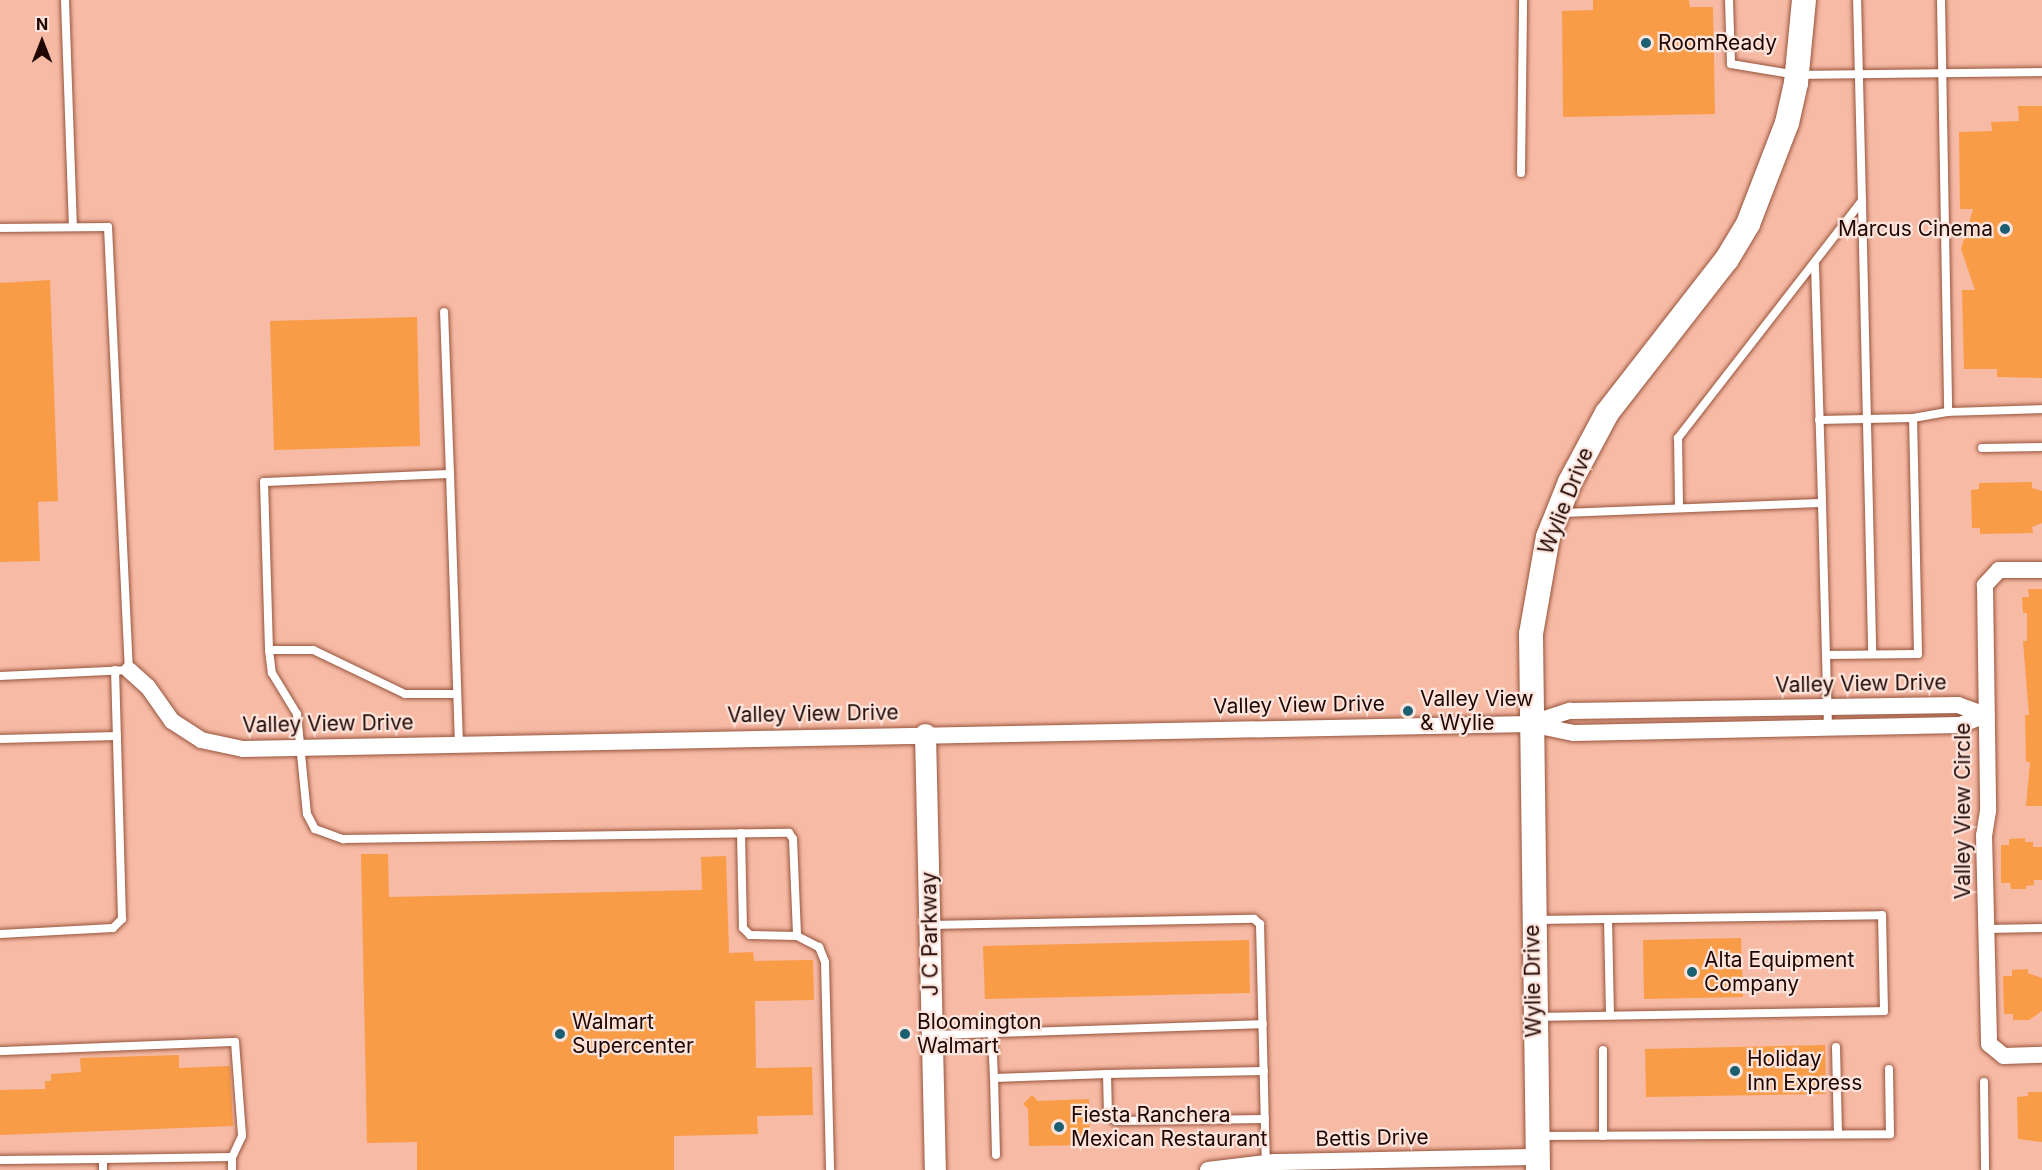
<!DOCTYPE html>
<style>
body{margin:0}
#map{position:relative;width:2042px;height:1170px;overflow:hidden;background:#f7baa5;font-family:Inter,sans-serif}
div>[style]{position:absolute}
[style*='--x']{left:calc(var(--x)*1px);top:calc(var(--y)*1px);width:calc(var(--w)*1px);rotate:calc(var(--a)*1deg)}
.building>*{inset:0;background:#f89c48}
.roads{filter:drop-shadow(0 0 2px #97543c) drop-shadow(0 0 2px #97543c)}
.service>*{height:8px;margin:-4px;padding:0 4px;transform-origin:4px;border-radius:4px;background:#fff}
.minor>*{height:16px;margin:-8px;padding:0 8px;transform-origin:8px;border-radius:8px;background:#fff}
.tertiary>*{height:21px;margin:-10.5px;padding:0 10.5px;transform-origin:10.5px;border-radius:10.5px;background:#fff}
.secondary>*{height:24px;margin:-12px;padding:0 12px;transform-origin:12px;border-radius:12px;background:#fff}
.dots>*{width:16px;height:16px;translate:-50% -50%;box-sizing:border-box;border:3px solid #fde5dd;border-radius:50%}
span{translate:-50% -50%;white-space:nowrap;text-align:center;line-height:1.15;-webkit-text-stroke:4.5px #fde5dd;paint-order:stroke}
.poi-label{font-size:21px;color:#200601}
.left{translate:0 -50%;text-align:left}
.right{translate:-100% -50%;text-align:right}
.street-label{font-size:21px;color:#200601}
.north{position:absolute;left:12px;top:12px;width:60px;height:60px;-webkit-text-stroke:4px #fde5dd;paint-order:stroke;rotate:0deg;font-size:16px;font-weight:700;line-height:24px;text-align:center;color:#200601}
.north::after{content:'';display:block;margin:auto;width:21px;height:27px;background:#200601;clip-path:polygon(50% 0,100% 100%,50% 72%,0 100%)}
</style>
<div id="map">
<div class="building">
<div style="clip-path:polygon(1593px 0,1689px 0,1690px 7px,1713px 7px,1715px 114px,1563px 117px,1562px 11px,1593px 10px)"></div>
<div style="clip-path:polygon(2018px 106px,2042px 106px,2042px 378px,1997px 377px,1997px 369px,1964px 369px,1962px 290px,1975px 290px,1961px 249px,1973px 209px,1960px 209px,1959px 132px,1992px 131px,1991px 122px,2019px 121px)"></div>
<div style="clip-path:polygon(50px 280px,58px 501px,38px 502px,40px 561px,0 562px,0 283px)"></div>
<div style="clip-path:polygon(417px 317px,420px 446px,274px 450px,270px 321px)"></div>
<div style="clip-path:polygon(2032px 482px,2032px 488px,2042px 491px,2042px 523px,2032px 527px,2033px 533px,1980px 534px,1980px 528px,1972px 528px,1971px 490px,1979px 489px,1979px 483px)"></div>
<div style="clip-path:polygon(2028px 589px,2042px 589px,2042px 806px,2026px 806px,2030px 762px,2026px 762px,2025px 715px,2029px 715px,2023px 641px,2027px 641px,2027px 613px,2023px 613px,2022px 597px,2029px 597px)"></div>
<div style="clip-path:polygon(2025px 838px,2025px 842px,2033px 842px,2033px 847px,2042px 847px,2042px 880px,2034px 880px,2034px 885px,2026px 886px,2026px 889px,2011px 889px,2010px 883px,2001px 883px,2001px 845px,2009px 845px,2009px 839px)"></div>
<div style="clip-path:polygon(361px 854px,388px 854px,389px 897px,702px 890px,701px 857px,726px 856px,729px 953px,753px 952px,754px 961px,813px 960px,814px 1000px,755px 1001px,756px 1068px,812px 1067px,813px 1115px,757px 1116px,758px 1134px,674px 1136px,674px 1170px,417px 1170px,417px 1142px,367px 1143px)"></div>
<div style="clip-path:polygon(1741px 938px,1743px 997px,1644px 999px,1643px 940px)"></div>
<div style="clip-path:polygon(1249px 940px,1250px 993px,985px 999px,983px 946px)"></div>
<div style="clip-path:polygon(2028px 969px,2028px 973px,2042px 978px,2042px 1011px,2029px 1020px,2013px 1020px,2013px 1014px,2004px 1014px,2003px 976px,2012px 976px,2012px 970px)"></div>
<div style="clip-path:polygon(1825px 1045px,1826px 1094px,1646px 1097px,1645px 1049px)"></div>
<div style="clip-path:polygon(179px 1055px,179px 1068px,230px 1066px,233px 1126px,0 1135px,0 1090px,45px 1089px,45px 1081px,51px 1081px,51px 1074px,81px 1072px,80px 1058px)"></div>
<div style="clip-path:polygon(2028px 1092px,2042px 1092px,2042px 1142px,2018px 1139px,2017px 1097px,2028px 1096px)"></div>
<div style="clip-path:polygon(1032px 1095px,1038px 1101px,1089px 1099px,1090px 1145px,1029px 1146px,1028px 1109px,1023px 1104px)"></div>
</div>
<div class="roads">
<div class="service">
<div style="--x:65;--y:0;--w:227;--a:88"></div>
<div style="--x:1729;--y:0;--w:64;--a:88.2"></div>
<div style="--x:1731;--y:64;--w:67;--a:9.5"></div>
<div style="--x:1797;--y:75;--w:245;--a:-0.7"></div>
<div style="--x:1941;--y:0;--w:412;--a:89"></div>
<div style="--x:1521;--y:173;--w:173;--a:-89.3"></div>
<div style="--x:1862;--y:202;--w:452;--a:88.7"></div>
<div style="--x:0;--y:228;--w:108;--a:-0.5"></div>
<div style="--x:108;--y:227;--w:443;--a:87.3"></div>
<div style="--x:129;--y:670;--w:129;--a:177.3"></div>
<div style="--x:1815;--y:265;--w:238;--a:88.3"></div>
<div style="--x:1819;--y:420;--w:94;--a:-1.2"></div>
<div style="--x:1982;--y:448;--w:60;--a:-1"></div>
<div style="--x:450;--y:474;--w:270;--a:88.1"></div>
<div style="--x:1679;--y:506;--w:68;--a:-90.8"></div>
<div style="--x:1678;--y:438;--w:300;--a:-52.2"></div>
<div style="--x:1862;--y:201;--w:201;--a:-91.4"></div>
<div style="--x:1561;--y:513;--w:261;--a:-2.2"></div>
<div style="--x:1822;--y:503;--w:152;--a:88.5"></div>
<div style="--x:1826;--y:655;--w:92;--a:-0.6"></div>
<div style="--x:1918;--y:654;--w:236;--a:-91.2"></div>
<div style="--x:1913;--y:418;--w:36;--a:-10"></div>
<div style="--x:1948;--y:412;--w:94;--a:-1.8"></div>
<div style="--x:269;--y:650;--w:168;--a:-91.7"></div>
<div style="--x:264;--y:482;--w:186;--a:-2.5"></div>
<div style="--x:450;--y:474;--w:162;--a:-92.1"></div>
<div style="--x:1826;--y:655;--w:72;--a:88.4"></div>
<div style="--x:456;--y:694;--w:51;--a:180"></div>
<div style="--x:405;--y:694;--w:102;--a:-154.4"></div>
<div style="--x:313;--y:650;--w:44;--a:180"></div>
<div style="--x:269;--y:650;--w:23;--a:83"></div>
<div style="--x:272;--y:673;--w:48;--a:58.6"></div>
<div style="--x:297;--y:714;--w:100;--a:84.3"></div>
<div style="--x:307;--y:814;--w:17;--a:62"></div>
<div style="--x:315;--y:829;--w:30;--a:20"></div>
<div style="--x:343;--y:839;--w:446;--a:-0.8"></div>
<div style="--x:789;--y:833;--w:7;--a:56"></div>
<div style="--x:793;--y:839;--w:97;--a:87.6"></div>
<div style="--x:797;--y:936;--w:25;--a:27"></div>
<div style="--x:819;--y:947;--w:16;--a:68"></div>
<div style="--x:825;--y:962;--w:208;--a:88.6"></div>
<div style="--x:0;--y:739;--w:117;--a:-1.5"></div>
<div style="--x:741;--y:833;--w:95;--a:88.8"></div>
<div style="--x:743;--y:928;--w:10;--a:45"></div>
<div style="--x:750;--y:935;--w:47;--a:1.2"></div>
<div style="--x:1608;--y:919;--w:96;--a:88.8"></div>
<div style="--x:1535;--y:920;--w:347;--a:-0.8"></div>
<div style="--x:1882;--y:915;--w:96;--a:88.8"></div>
<div style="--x:1884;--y:1011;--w:346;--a:179"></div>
<div style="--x:930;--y:925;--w:324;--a:-1.1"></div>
<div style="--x:1254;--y:919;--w:8;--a:40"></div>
<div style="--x:1260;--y:924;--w:239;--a:88.6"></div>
<div style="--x:1986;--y:929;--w:56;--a:-1"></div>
<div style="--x:0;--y:934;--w:113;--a:-3"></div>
<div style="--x:113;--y:928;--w:13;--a:-45"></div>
<div style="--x:122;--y:919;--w:249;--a:-91.6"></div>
<div style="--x:992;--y:1033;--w:45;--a:87.5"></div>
<div style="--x:994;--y:1078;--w:113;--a:-2"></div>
<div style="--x:1107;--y:1074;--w:41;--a:88.6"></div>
<div style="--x:1108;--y:1115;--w:10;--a:37"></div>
<div style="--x:1116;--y:1121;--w:149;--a:-0.8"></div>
<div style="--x:932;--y:1035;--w:331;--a:-1.9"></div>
<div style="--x:1836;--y:1047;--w:87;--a:88.7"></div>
<div style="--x:1603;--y:1050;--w:86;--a:90"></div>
<div style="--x:0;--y:1051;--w:235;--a:-2.2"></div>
<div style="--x:235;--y:1042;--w:94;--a:85.7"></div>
<div style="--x:242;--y:1136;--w:23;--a:115"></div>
<div style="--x:232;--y:1157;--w:129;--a:179.1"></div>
<div style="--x:1107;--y:1074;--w:157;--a:-1.1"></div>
<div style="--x:994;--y:1078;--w:77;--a:88.5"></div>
<div style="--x:1984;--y:1082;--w:88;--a:89.3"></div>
<div style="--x:1540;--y:1136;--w:350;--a:-0.3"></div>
<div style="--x:1890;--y:1134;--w:65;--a:-90.9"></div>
<div style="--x:232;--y:1157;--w:13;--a:90"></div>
<div style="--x:0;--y:1160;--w:103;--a:-0.6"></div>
<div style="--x:103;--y:1159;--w:11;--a:90"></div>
</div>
<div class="minor">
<div style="--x:2042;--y:570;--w:43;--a:180"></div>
<div style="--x:1999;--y:570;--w:21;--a:133"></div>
<div style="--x:1985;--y:585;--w:226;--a:89.2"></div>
<div style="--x:1988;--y:811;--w:24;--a:99"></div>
<div style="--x:1984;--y:835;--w:209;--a:88.6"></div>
<div style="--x:1989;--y:1044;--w:19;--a:39"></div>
<div style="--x:2004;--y:1056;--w:38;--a:-2"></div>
<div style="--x:129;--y:670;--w:25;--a:42"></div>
<div style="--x:148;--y:687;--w:42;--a:54.8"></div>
<div style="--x:172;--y:721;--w:35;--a:33"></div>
<div style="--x:201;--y:740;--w:43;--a:12.1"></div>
<div style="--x:243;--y:749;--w:1287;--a:-1.11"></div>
<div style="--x:1530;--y:724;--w:45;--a:11.6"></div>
<div style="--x:1574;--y:733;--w:386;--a:-1.2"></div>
<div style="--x:1960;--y:725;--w:28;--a:-21"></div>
<div style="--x:1532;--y:723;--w:40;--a:-18"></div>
<div style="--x:1570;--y:711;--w:257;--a:-0.9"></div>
<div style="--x:1827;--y:707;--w:131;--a:-0.9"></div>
<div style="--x:1958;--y:705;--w:30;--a:20"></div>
<div style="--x:1208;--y:1170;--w:67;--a:-6.8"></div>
<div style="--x:1275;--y:1162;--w:262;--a:-1.1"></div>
</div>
<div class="tertiary">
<div style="--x:925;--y:734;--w:436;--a:88.7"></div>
</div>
<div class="secondary">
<div style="--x:1538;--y:1170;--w:536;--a:-90.75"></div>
<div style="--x:1531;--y:634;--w:98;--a:-80.1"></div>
<div style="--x:1548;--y:537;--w:59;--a:-68.2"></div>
<div style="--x:1570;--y:482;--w:78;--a:-61.8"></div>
<div style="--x:1607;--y:413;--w:195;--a:-52.1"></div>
<div style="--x:1727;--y:259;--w:41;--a:-59"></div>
<div style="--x:1748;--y:224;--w:108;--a:-68.9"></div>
<div style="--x:1787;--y:123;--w:41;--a:-77.3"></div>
<div style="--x:1796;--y:83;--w:83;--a:-84.5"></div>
</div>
</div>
<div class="dots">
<div style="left:1646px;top:43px;background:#1b5f72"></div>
<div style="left:2005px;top:229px;background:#1b5f72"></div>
<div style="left:1408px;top:711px;background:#1b5f72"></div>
<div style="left:1692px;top:972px;background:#1b5f72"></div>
<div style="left:560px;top:1034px;background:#1b5f72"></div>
<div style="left:905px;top:1034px;background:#1b5f72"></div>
<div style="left:1735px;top:1071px;background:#1b5f72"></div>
<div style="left:1059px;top:1127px;background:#1b5f72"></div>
</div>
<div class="poi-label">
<span class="left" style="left:1658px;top:43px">RoomReady</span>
<span class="right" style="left:1993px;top:229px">Marcus Cinema</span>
<span class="left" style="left:1420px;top:711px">Valley View<br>&amp; Wylie</span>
<span class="left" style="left:1704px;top:972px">Alta Equipment<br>Company</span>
<span class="left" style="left:572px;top:1034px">Walmart<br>Supercenter</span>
<span class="left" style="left:917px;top:1034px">Bloomington<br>Walmart</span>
<span class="left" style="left:1747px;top:1071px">Holiday<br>Inn Express</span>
<span class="left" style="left:1071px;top:1127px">Fiesta Ranchera<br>Mexican Restaurant</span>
</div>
<div class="street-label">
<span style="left:1566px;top:501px;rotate:-68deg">Wylie Drive</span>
<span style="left:1861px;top:684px;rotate:-1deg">Valley View Drive</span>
<span style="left:1299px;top:705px;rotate:-1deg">Valley View Drive</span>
<span style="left:813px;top:714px;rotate:-1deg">Valley View Drive</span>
<span style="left:328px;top:724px;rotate:-1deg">Valley View Drive</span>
<span style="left:1963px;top:811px;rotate:-90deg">Valley View Circle</span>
<span style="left:930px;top:934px;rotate:-91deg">J C Parkway</span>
<span style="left:1533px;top:981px;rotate:-91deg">Wylie Drive</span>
<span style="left:1372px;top:1138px;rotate:-1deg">Bettis Drive</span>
</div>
<div class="north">N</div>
</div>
